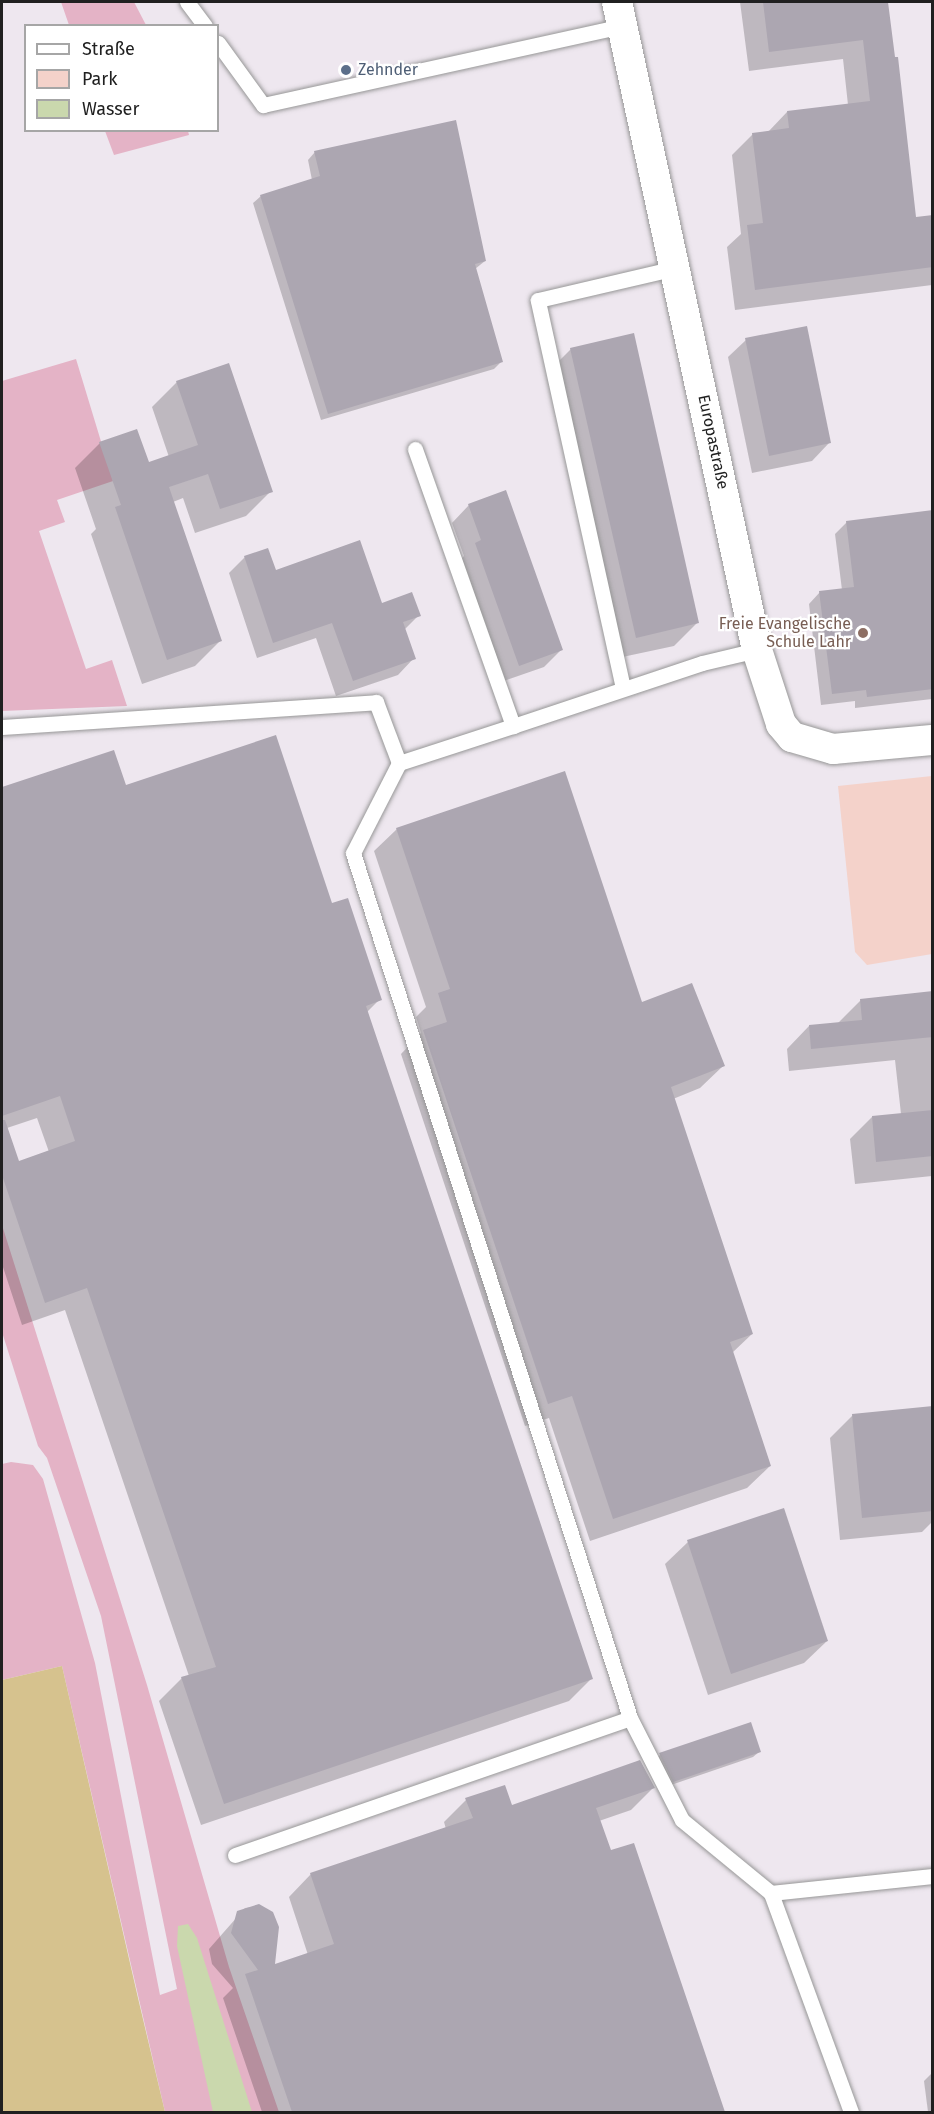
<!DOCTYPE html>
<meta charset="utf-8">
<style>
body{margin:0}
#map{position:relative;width:934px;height:2114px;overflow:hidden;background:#eee7ef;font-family:"Fira Sans",sans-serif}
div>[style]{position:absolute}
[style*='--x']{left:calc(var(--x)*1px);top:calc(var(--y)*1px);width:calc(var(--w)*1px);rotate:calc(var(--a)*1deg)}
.grass>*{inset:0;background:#e4b3c6}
.park>*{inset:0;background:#f4d2ca}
.pitch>*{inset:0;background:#d6c28e}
.water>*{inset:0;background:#cad8ad}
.shadow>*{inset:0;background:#0003}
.building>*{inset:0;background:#aca6b1}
.roads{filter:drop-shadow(0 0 2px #979797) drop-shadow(0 0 2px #979797)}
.service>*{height:15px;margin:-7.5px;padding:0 7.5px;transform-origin:7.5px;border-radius:7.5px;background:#fff}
.minor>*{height:30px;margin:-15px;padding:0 15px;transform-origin:15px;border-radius:15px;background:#fff}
.dots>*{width:16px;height:16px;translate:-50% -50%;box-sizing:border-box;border:3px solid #fff;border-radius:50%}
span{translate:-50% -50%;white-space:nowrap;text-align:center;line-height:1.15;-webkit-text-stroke:4.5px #fff;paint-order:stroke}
.service-label{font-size:16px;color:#4e5e75}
.left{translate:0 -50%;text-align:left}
.street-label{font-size:16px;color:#202020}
.education-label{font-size:16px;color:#785e54}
.right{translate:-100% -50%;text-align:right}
.frame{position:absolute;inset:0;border:3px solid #202020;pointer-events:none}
.legend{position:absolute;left:24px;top:24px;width:195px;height:108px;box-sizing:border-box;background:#fff;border:2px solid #a6a6a6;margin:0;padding:8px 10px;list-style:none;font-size:18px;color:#202020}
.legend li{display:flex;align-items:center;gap:12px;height:30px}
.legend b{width:30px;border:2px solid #a6a6a6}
</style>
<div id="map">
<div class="grass">
<div style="clip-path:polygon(61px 2px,134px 2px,146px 25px,69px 25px)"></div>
<div style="clip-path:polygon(105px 131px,188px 131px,189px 135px,114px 155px)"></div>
<div style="clip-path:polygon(76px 359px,113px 481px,57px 500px,65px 522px,39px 531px,86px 669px,112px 660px,127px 706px,2px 711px,2px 381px)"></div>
<div style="clip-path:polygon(2px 1225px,147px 1685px,229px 1967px,279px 2112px,165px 2112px,62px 1666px,2px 1680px,2px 1464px,11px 1462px,33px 1465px,43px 1479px,95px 1663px,160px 1995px,177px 1989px,101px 1616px,47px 1458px,38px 1446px,2px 1332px)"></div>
</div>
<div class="park">
<div style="clip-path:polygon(932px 776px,932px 954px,867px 965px,855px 952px,838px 786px)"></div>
</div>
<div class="pitch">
<div style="clip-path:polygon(62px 1666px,138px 1998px,165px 2112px,2px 2112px,2px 1680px)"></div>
</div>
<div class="water">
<div style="clip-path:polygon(188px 1924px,197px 1938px,252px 2112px,213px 2112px,177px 1946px,178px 1926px)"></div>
</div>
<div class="shadow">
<div style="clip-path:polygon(740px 2px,886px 2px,915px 218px,932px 216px,932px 285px,735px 310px,727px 247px,741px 234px,732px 155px,753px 134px,768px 132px,787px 112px,848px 105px,843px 59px,749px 71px)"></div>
<div style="clip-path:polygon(315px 152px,485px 261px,475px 269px,502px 361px,494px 369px,321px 420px,253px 203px,261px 196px,312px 180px,308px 160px)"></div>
<div style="clip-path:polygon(746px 340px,829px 443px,812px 461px,752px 473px,728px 357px)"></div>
<div style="clip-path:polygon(571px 349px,697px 623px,674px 646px,613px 659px,548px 372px)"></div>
<div style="clip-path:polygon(177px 382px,271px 491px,246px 516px,195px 533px,183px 498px,173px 502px,220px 641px,195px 666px,142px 684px,91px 534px,96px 529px,75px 468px,100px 443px,148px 464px,169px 457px,152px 407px)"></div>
<div style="clip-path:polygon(469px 505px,561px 650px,544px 667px,501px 682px,458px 562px,464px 556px,452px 523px)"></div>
<div style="clip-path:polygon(932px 512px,932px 699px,855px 708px,855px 701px,821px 705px,809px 604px,820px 592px,842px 590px,835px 534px,847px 522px)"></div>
<div style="clip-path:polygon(245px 557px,275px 572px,419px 615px,404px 630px,414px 658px,398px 675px,336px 696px,316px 638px,257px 658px,229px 573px)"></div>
<div style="clip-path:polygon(evenodd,113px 752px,125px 787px,332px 904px,380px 999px,366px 1013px,591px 1679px,569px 1701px,201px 1825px,159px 1701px,182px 1678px,189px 1676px,65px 1310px,22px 1325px,2px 1264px,2px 789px,113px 752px,37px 1118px,49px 1152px,18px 1163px,7px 1128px,37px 1118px)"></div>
<div style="clip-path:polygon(397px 829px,723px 1066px,700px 1088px,673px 1099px,752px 1334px,732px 1353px,770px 1466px,747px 1488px,590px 1541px,549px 1418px,525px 1426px,401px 1054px,421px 1033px,416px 1017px,426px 1007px,374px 851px)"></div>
<div style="clip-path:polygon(932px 993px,932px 1176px,855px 1184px,850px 1139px,872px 1117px,901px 1114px,895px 1060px,789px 1071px,787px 1049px,809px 1026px,838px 1023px,861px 1000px)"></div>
<div style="clip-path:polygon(932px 1408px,932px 1522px,922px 1532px,840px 1540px,830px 1438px,853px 1415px)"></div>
<div style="clip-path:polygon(688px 1542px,827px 1641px,804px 1663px,708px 1695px,665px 1564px)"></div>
<div style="clip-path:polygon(750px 1724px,759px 1752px,753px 1757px,668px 1786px,654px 1760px,660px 1755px)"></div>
<div style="clip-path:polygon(653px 1788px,631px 1810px,599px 1821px,610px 1852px,633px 1845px,724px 2112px,262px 2112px,223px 1998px,233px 1988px,212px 1964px,209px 1949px,245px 1908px,259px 1906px,273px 1966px,308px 1955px,289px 1897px,311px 1874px,446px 1829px,444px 1822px,466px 1800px,511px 1807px)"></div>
<div style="clip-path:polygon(932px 2073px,932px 2112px,928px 2112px,924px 2081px)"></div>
</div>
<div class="building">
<div style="clip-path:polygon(763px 2px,888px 2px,895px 57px,898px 57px,916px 217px,933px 215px,933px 267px,755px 290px,747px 225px,763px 223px,752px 133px,789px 128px,787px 111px,870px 101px,863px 40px,769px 52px)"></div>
<div style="clip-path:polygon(456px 120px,486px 261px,475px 264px,503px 362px,328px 414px,260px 195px,320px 176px,314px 151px)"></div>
<div style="clip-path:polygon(807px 326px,831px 443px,769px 456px,745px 338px)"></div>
<div style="clip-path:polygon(634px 333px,699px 623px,636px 638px,570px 348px)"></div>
<div style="clip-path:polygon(229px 363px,273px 492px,220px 509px,208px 474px,169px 487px,222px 641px,167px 660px,115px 507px,121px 505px,99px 442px,137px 429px,149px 462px,198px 445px,176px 381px)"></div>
<div style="clip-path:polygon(506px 490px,563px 650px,519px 666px,475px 543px,481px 540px,468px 504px)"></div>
<div style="clip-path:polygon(933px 510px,933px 689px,867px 697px,866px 690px,832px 694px,819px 591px,854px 587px,846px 521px)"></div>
<div style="clip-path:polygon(360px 540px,382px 603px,412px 592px,421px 616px,403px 622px,416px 659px,353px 681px,332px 623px,273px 643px,244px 556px,268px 548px,276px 570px)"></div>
<div style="clip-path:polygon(276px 735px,332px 903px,348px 898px,382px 1000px,366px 1006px,593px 1679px,224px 1804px,181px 1677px,216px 1667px,87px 1288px,45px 1303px,2px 1175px,2px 1120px,5px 1120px,19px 1161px,75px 1141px,60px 1096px,2px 1116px,2px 787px,114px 750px,126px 785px)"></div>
<div style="clip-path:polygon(565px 771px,642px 1002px,692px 983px,725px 1066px,671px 1087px,753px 1334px,730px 1342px,771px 1466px,613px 1519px,572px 1396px,548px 1404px,423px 1030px,447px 1022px,438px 993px,450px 989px,396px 828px)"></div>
<div style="clip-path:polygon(933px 991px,933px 1037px,811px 1049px,809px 1025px,862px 1020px,860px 999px)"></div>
<div style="clip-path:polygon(933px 1110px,933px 1156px,876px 1162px,872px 1116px)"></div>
<div style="clip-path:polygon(933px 1406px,933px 1511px,862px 1518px,852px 1414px)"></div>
<div style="clip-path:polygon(784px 1508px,828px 1641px,731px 1674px,687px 1540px)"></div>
<div style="clip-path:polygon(751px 1722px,761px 1752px,673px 1782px,659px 1753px)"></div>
<div style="clip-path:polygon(640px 1760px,655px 1788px,596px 1808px,611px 1850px,634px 1843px,725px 2112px,292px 2112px,245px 1974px,258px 1970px,231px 1933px,237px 1911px,259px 1904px,273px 1912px,279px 1927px,275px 1964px,334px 1944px,310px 1873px,473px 1818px,465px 1798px,505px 1785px,512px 1805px)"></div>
</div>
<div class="roads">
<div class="service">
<div style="--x:187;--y:2;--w:30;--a:53"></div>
<div style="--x:218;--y:43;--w:77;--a:54"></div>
<div style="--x:263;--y:105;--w:369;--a:-12.4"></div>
<div style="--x:415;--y:449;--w:294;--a:70.5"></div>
<div style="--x:513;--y:726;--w:199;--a:-18.4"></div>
<div style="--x:702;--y:663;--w:57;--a:-13.3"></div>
<div style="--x:623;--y:688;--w:397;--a:-102.4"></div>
<div style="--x:538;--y:300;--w:142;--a:-13.1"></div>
<div style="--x:513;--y:726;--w:120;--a:162"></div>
<div style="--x:399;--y:763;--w:101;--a:117.1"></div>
<div style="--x:353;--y:853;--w:908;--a:72.24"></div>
<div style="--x:630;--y:1718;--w:114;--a:63"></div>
<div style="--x:682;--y:1820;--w:115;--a:39.4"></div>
<div style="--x:2;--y:727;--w:375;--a:-3.8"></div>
<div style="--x:376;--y:702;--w:65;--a:69.3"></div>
<div style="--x:235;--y:1855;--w:418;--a:-19.1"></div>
<div style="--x:851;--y:2112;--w:233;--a:-110.1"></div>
<div style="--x:771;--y:1893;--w:162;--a:-6"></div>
</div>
<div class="minor">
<div style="--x:617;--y:2;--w:663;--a:77.81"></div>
<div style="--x:757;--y:650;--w:78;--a:72"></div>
<div style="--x:781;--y:724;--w:17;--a:50"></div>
<div style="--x:792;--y:737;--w:43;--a:16.3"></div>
<div style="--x:833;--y:749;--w:99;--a:-5.2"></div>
</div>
</div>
<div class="dots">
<div style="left:346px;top:70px;background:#5c6f8a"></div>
<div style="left:863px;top:633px;background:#8d6e63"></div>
</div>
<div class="service-label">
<span class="left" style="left:358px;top:70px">Zehnder</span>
</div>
<div class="street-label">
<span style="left:713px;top:442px;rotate:78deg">Europastraße</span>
</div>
<div class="education-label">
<span class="right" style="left:851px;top:633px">Freie Evangelische<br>Schule Lahr</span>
</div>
<div class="frame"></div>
<ul class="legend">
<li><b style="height:8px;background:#fff"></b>Straße</li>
<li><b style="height:16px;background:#f4d2ca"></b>Park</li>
<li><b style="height:16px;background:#cad8ad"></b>Wasser</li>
</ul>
</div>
